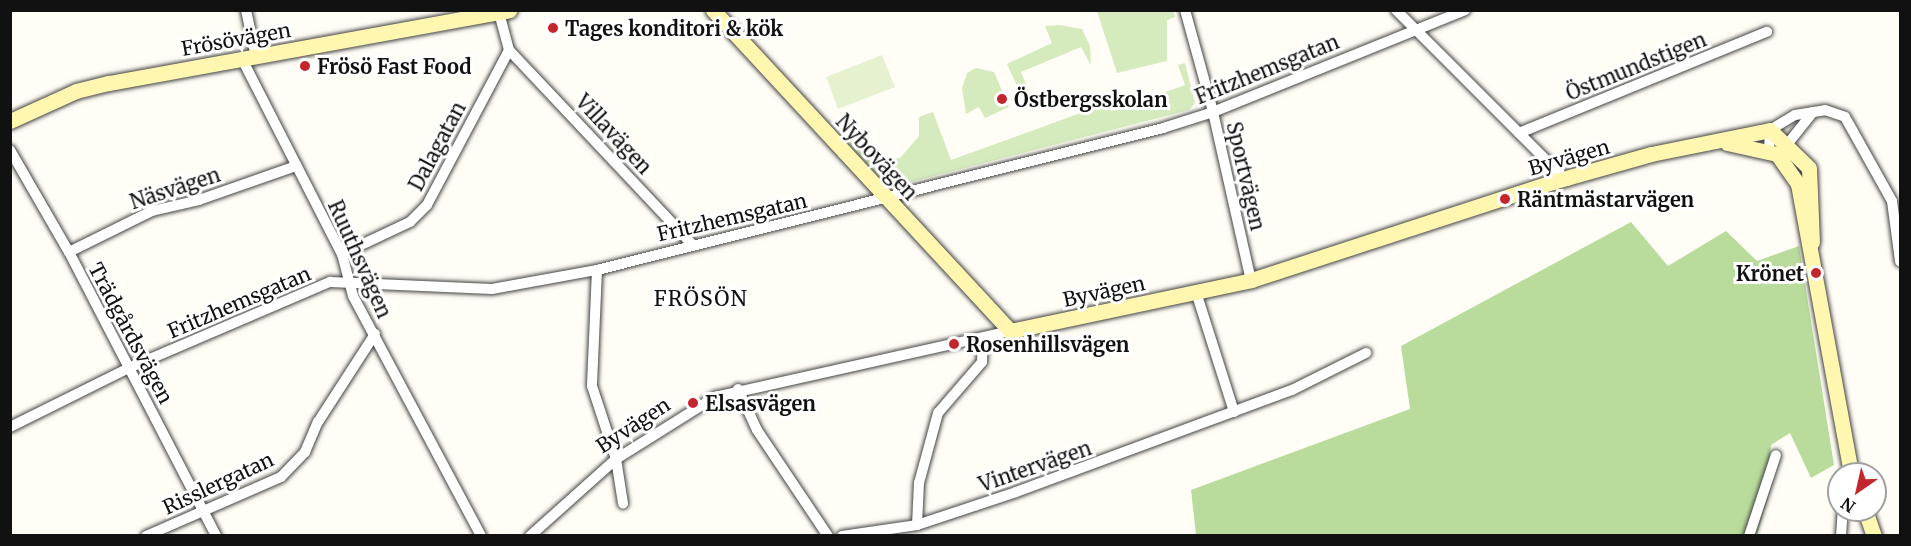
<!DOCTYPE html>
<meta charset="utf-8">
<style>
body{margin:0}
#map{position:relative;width:1911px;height:546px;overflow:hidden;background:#fffdf5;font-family:Merriweather,serif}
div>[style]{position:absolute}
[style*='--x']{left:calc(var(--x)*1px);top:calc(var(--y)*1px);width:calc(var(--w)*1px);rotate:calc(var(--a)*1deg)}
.green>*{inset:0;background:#d5ebbd}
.forest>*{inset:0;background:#b9dc9c}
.pitch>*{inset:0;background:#e6f2cf}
.roads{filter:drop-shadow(0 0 2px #444) drop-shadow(0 0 2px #444)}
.street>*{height:10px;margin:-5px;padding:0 5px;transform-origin:5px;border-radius:5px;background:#fff}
.secondary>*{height:15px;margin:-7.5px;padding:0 7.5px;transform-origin:7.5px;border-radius:7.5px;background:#fff6b0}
.dots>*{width:16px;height:16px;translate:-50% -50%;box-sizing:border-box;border:3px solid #fff;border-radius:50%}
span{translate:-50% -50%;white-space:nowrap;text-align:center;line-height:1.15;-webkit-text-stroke:6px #fff;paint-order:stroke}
.poi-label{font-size:20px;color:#111;font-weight:700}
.left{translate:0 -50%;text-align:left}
.right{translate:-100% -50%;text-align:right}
.street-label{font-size:20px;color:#111}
.neighbourhood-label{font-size:21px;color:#111;letter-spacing:1.5px}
.frame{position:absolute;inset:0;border:12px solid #111;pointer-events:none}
.north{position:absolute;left:1827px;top:462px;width:60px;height:60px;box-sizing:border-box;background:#fff;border:2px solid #a0a0a0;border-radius:50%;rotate:214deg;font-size:16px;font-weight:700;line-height:24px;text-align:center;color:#111}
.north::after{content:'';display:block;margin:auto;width:21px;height:27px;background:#c4262e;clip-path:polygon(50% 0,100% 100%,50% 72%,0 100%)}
</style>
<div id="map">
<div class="green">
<div style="clip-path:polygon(1097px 11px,1173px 11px,1175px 17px,1167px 20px,1167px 61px,1117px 73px)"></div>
<div style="clip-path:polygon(1060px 25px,1082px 29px,1090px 46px,1091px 65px,1081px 47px,1021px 72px,1031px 96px,1023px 99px,1007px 64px,1052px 43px,1045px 26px)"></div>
<div style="clip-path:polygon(1185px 63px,1195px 103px,1189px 110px,895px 186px,886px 187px,841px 140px,862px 131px,863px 134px,855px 138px,871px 156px,881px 160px,900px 158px,919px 136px,919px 117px,933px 112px,951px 160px,1108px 103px,1111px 111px,1185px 85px,1178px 65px)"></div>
<div style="clip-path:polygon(976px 68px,994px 72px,1009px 107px,985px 118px,979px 107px,966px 114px,962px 88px,967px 73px)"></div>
</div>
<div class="forest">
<div style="clip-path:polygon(1631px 222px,1668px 266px,1726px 231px,1757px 261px,1799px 246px,1834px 465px,1811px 478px,1790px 433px,1771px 445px,1769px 470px,1773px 481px,1757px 535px,1196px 535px,1191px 490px,1410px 409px,1401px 346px)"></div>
</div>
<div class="pitch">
<div style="clip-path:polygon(882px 55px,895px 87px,838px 109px,826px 77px)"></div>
</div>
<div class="roads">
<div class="street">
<div style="--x:246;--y:10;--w:48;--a:78"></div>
<div style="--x:1185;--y:10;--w:106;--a:74.6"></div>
<div style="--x:1213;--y:112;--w:172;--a:77.3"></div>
<div style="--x:1396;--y:10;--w:242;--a:45"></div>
<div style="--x:509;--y:50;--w:267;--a:46.7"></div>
<div style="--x:242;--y:59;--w:219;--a:62.9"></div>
<div style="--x:342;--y:254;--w:43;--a:75.3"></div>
<div style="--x:353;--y:296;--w:272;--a:61.9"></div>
<div style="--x:1519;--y:133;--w:268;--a:-22.2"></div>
<div style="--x:10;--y:150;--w:118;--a:60"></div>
<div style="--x:69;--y:252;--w:320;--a:62.6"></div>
<div style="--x:1769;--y:150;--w:20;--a:-87"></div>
<div style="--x:1770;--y:130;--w:29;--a:-31"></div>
<div style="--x:1795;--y:115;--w:30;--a:-9"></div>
<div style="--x:1825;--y:110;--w:21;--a:19"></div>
<div style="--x:1845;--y:117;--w:96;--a:60.8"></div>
<div style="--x:1892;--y:201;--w:61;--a:82.4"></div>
<div style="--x:1782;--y:151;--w:50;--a:-51.5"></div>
<div style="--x:69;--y:252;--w:93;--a:-26.3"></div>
<div style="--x:152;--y:211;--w:48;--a:-13.2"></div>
<div style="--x:199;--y:200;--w:103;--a:-19.3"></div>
<div style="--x:342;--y:254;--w:75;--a:-25.2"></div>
<div style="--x:410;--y:222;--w:24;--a:-45"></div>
<div style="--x:427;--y:205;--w:175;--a:-62.1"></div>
<div style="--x:509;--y:50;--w:38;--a:-105"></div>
<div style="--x:597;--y:270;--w:116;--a:92.5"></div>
<div style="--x:592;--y:386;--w:77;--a:71.8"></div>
<div style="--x:616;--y:459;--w:45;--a:81"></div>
<div style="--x:1196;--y:292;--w:126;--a:72.4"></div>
<div style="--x:738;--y:389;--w:45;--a:65.1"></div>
<div style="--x:757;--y:430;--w:128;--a:56.2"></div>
<div style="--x:10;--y:427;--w:133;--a:-26.4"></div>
<div style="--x:129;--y:368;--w:219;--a:-23.2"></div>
<div style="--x:330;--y:282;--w:162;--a:2.5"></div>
<div style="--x:492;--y:289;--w:107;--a:-10.3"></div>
<div style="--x:597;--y:270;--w:584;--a:-14.08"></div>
<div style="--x:1163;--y:128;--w:52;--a:-17.7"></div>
<div style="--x:1213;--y:112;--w:272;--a:-22"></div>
<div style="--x:917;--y:525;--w:42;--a:-87.3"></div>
<div style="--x:919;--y:483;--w:73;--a:-74.8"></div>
<div style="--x:938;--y:413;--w:67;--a:-49.2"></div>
<div style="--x:982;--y:362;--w:24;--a:-88"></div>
<div style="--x:146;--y:536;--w:147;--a:-23.6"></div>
<div style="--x:281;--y:477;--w:35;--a:-46"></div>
<div style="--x:305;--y:452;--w:33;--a:-67"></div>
<div style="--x:318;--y:422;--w:105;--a:-57.1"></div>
<div style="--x:530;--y:536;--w:115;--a:-41.8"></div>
<div style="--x:616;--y:459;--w:117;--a:-32.1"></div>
<div style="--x:715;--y:397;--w:302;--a:-12.6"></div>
<div style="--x:842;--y:536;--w:76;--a:-8.3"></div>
<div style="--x:917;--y:525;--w:104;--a:-18.4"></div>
<div style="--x:1016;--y:492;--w:294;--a:-20.3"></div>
<div style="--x:1292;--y:390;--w:83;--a:-26.6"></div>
<div style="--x:1749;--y:536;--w:85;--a:-71.6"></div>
<div style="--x:1841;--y:536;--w:26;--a:-86"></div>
</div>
<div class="secondary">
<div style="--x:713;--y:10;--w:437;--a:47.2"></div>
<div style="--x:1010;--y:331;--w:246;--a:-11.9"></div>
<div style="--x:1251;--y:280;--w:317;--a:-18"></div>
<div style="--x:1552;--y:182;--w:103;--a:-15.8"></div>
<div style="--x:1651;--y:154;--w:121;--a:-11.4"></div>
<div style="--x:1770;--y:130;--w:54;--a:44.3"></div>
<div style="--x:1809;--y:168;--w:74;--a:87.7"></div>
<div style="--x:10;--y:121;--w:72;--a:-24.4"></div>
<div style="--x:76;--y:91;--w:34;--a:-14"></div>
<div style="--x:109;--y:83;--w:407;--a:-10.3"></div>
<div style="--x:1727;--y:143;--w:51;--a:12.4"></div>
<div style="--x:1777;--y:154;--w:37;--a:55"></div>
<div style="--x:1798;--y:184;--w:295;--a:79.6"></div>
<div style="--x:1865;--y:510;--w:28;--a:71"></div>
</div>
</div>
<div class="dots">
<div style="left:553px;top:28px;background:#c4262e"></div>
<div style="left:305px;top:66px;background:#c4262e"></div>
<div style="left:1002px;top:99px;background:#c4262e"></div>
<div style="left:1505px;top:199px;background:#c4262e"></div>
<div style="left:1816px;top:273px;background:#c4262e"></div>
<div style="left:954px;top:344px;background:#c4262e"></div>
<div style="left:693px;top:403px;background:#c4262e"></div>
</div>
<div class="poi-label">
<span class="left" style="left:565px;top:28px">Tages konditori &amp; kök</span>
<span class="left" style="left:317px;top:66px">Frösö Fast Food</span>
<span class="left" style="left:1014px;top:99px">Östbergsskolan</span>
<span class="left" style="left:1517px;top:199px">Räntmästarvägen</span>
<span class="right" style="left:1804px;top:273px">Krönet</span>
<span class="left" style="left:966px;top:344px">Rosenhillsvägen</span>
<span class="left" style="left:705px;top:403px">Elsasvägen</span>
</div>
<div class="street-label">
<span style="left:236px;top:39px;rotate:-10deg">Frösövägen</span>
<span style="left:1636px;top:66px;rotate:-22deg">Östmundstigen</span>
<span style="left:1267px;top:69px;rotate:-22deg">Fritzhemsgatan</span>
<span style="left:614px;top:134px;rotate:47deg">Villavägen</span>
<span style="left:437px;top:146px;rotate:-62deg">Dalagatan</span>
<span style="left:877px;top:157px;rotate:47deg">Nybovägen</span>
<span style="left:1569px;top:157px;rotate:-16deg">Byvägen</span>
<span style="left:1246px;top:176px;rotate:77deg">Sportvägen</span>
<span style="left:175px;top:188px;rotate:-18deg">Näsvägen</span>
<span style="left:732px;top:217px;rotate:-13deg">Fritzhemsgatan</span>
<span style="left:360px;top:259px;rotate:66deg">Ruuthsvägen</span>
<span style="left:1104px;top:291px;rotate:-12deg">Byvägen</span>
<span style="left:239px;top:302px;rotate:-23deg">Fritzhemsgatan</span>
<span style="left:131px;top:333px;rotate:62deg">Trädgårdsvägen</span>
<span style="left:633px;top:425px;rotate:-33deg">Byvägen</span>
<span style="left:1035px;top:466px;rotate:-19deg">Vintervägen</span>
<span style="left:218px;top:483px;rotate:-25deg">Risslergatan</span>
</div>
<div class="neighbourhood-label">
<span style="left:701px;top:299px">FRÖSÖN</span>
</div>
<div class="frame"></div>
<div class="north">N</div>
</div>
